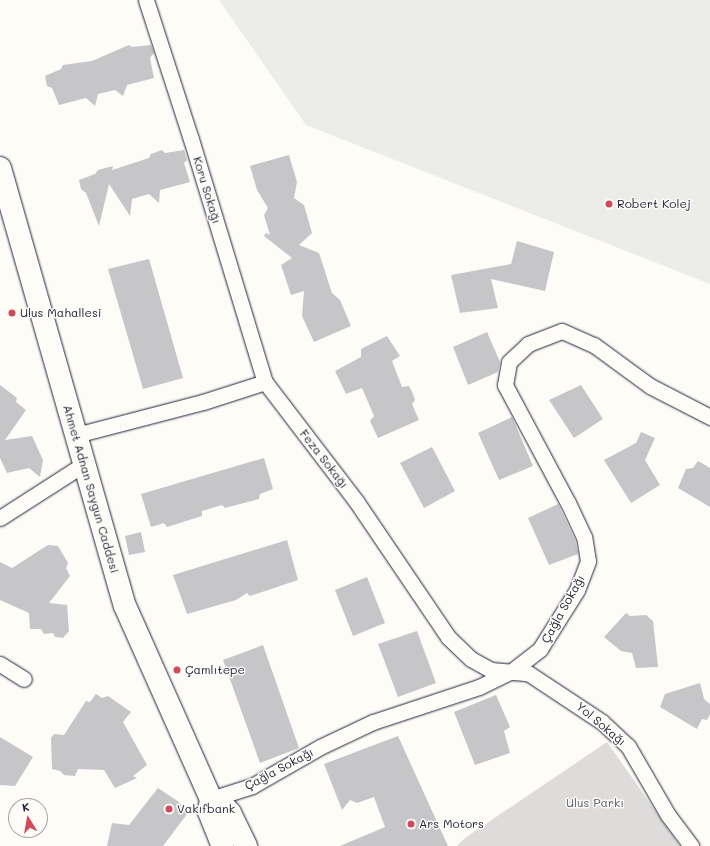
<!DOCTYPE html>
<meta charset="utf-8">
<style>
body{margin:0}
#map{position:relative;width:710px;height:846px;overflow:hidden;background:#fdfcf7;font-family:Mali,sans-serif}
div>[style]{position:absolute}
[style*='--x']{left:calc(var(--x)*1px);top:calc(var(--y)*1px);width:calc(var(--w)*1px);rotate:calc(var(--a)*1deg)}
.built>*{inset:0;background:#ecece9}
.green>*{inset:0;background:#dddcdb}
.building>*{inset:0;background:#c6c6c8}
.roads{filter:drop-shadow(0 0 1px #22223b) drop-shadow(0 0 1px #22223b)}
.minor>*{height:15px;margin:-7.5px;padding:0 7.5px;transform-origin:7.5px;border-radius:7.5px;background:#fdfcf7}
.secondary>*{height:22px;margin:-11px;padding:0 11px;transform-origin:11px;border-radius:11px;background:#fdfcf7}
.dots>*{width:11px;height:11px;translate:-50% -50%;box-sizing:border-box;border:2px solid #fdfcf7;border-radius:50%}
span{translate:-50% -50%;white-space:nowrap;text-align:center;line-height:1.15;-webkit-text-stroke:3px #fdfcf7;paint-order:stroke}
.street-label{font-size:12px;color:#22223b}
.poi-label{font-size:12px;color:#22223b}
.left{translate:0 -50%;text-align:left}
.park-label{font-size:12px;color:#5a5a6b}
.north{position:absolute;left:8px;top:798px;width:40px;height:40px;box-sizing:border-box;background:#fdfcf7;border:1px solid #a5a5ac;border-radius:50%;rotate:349deg;font-size:11px;font-weight:700;line-height:16px;text-align:center;color:#22223b}
.north::after{content:'';display:block;margin:auto;width:14px;height:18px;background:#d1495b;clip-path:polygon(50% 0,100% 100%,50% 72%,0 100%)}
</style>
<div id="map">
<div class="built">
<div style="clip-path:polygon(219px 0,710px 0,710px 284px,306px 125px)"></div>
</div>
<div class="green">
<div style="clip-path:polygon(607px 742px,680px 846px,457px 846px,465px 838px)"></div>
</div>
<div class="building">
<div style="clip-path:polygon(129px 45px,132px 47px,151px 45px,154px 53px,150px 58px,154px 78px,127px 85px,123px 96px,115px 90px,98px 94px,95px 106px,86px 98px,59px 105px,52px 88px,47px 86px,45px 76px,61px 69px,63px 65px,92px 61px)"></div>
<div style="clip-path:polygon(162px 150px,165px 153px,184px 150px,187px 160px,184px 163px,190px 182px,160px 190px,159px 203px,149px 194px,132px 199px,130px 216px,109px 184px,99px 226px,86px 193px,81px 189px,79px 180px,95px 174px,98px 170px,113px 166px,112px 170px,149px 158px,151px 154px)"></div>
<div style="clip-path:polygon(289px 155px,297px 182px,294px 198px,304px 205px,312px 233px,299px 245px,319px 253px,332px 293px,340px 300px,351px 326px,314px 342px,302px 316px,304px 291px,291px 295px,281px 265px,292px 258px,264px 236px,266px 233px,270px 235px,264px 215px,268px 208px,257px 190px,250px 166px)"></div>
<div style="clip-path:polygon(517px 241px,554px 252px,545px 291px,491px 279px,498px 308px,460px 313px,451px 275px,511px 264px)"></div>
<div style="clip-path:polygon(149px 259px,183px 378px,143px 389px,108px 269px)"></div>
<div style="clip-path:polygon(487px 332px,500px 362px,498px 372px,468px 385px,453px 347px)"></div>
<div style="clip-path:polygon(387px 336px,400px 356px,392px 361px,402px 387px,409px 386px,413px 394px,415px 400px,412px 404px,419px 420px,378px 438px,370px 421px,374px 416px,362px 388px,346px 394px,335px 371px,361px 357px,361px 349px)"></div>
<div style="clip-path:polygon(0 385px,17px 398px,16px 402px,26px 410px,5px 440px,32px 436px,43px 460px,40px 477px,29px 468px,7px 473px,0 458px)"></div>
<div style="clip-path:polygon(581px 385px,603px 419px,574px 438px,549px 400px)"></div>
<div style="clip-path:polygon(512px 417px,533px 466px,499px 480px,478px 433px)"></div>
<div style="clip-path:polygon(641px 432px,655px 438px,645px 460px,660px 485px,631px 503px,604px 460px,636px 443px)"></div>
<div style="clip-path:polygon(432px 447px,455px 491px,424px 508px,400px 463px)"></div>
<div style="clip-path:polygon(264px 458px,273px 489px,260px 494px,259px 499px,225px 508px,222px 505px,202px 511px,202px 516px,167px 527px,164px 523px,151px 527px,141px 494px)"></div>
<div style="clip-path:polygon(698px 461px,710px 468px,710px 507px,678px 488px,686px 469px,693px 468px)"></div>
<div style="clip-path:polygon(558px 504px,575px 540px,578px 554px,549px 565px,528px 518px)"></div>
<div style="clip-path:polygon(141px 532px,145px 552px,129px 555px,125px 536px)"></div>
<div style="clip-path:polygon(287px 540px,298px 580px,250px 596px,247px 593px,236px 600px,187px 614px,173px 575px)"></div>
<div style="clip-path:polygon(48px 545px,58px 546px,68px 563px,66px 568px,70px 576px,49px 603px,67px 605px,69px 631px,63px 638px,55px 637px,53px 633px,44px 634px,41px 629px,30px 629px,29px 613px,0 600px,0 562px,12px 568px)"></div>
<div style="clip-path:polygon(367px 577px,385px 623px,353px 636px,335px 590px)"></div>
<div style="clip-path:polygon(626px 613px,630px 616px,646px 615px,653px 621px,658px 667px,636px 668px,632px 653px,621px 651px,604px 637px)"></div>
<div style="clip-path:polygon(417px 631px,436px 683px,398px 697px,378px 644px)"></div>
<div style="clip-path:polygon(263px 645px,299px 748px,260px 763px,223px 660px)"></div>
<div style="clip-path:polygon(700px 683px,704px 699px,710px 704px,710px 714px,707px 720px,702px 719px,697px 729px,660px 707px,665px 694px)"></div>
<div style="clip-path:polygon(96px 694px,102px 698px,108px 696px,131px 712px,123px 722px,147px 765px,133px 776px,137px 778px,115px 788px,104px 770px,78px 769px,75px 776px,64px 775px,60px 771px,52px 769px,51px 738px,54px 734px,64px 735px,86px 701px,90px 702px)"></div>
<div style="clip-path:polygon(496px 695px,510px 727px,504px 731px,510px 753px,475px 765px,454px 712px)"></div>
<div style="clip-path:polygon(398px 736px,448px 846px,340px 846px,385px 827px,374px 797px,357px 803px,350px 800px,342px 810px,324px 764px)"></div>
<div style="clip-path:polygon(0 737px,33px 757px,15px 786px,0 785px)"></div>
<div style="clip-path:polygon(158px 788px,179px 802px,187px 814px,163px 846px,107px 846px,112px 823px,129px 825px)"></div>
</div>
<div class="roads">
<div class="minor">
<div style="--x:146;--y:0;--w:146;--a:72.1"></div>
<div style="--x:191;--y:139;--w:254;--a:73.1"></div>
<div style="--x:265;--y:382;--w:150;--a:52.6"></div>
<div style="--x:356;--y:501;--w:164;--a:55.9"></div>
<div style="--x:448;--y:637;--w:32;--a:44"></div>
<div style="--x:471;--y:659;--w:23;--a:29"></div>
<div style="--x:491;--y:670;--w:37;--a:5"></div>
<div style="--x:528;--y:673;--w:89;--a:33.5"></div>
<div style="--x:602;--y:722;--w:35;--a:43"></div>
<div style="--x:628;--y:746;--w:80;--a:59.9"></div>
<div style="--x:668;--y:815;--w:39;--a:53"></div>
<div style="--x:76;--y:435;--w:131;--a:-14.6"></div>
<div style="--x:203;--y:402;--w:65;--a:-17.9"></div>
<div style="--x:0;--y:518;--w:100;--a:-32.7"></div>
<div style="--x:0;--y:664;--w:28;--a:32"></div>
<div style="--x:211;--y:799;--w:43;--a:-17.6"></div>
<div style="--x:252;--y:786;--w:78;--a:-29.8"></div>
<div style="--x:320;--y:747;--w:59;--a:-25.3"></div>
<div style="--x:373;--y:722;--w:112;--a:-18.3"></div>
<div style="--x:479;--y:687;--w:37;--a:-26"></div>
<div style="--x:512;--y:671;--w:36;--a:-38"></div>
<div style="--x:540;--y:649;--w:70;--a:-57.9"></div>
<div style="--x:577;--y:590;--w:31;--a:-69"></div>
<div style="--x:588;--y:561;--w:24;--a:-99"></div>
<div style="--x:584;--y:537;--w:38;--a:-115"></div>
<div style="--x:568;--y:503;--w:134;--a:-118.1"></div>
<div style="--x:505;--y:385;--w:23;--a:-80"></div>
<div style="--x:509;--y:362;--w:26;--a:-43"></div>
<div style="--x:528;--y:344;--w:36;--a:-21"></div>
<div style="--x:562;--y:331;--w:35;--a:24"></div>
<div style="--x:594;--y:345;--w:69;--a:36.2"></div>
<div style="--x:650;--y:386;--w:68;--a:27.3"></div>
</div>
<div class="secondary">
<div style="--x:0;--y:168;--w:455;--a:74.1"></div>
<div style="--x:125;--y:606;--w:211;--a:66"></div>
<div style="--x:211;--y:799;--w:13;--a:99"></div>
<div style="--x:209;--y:812;--w:37;--a:68"></div>
<div style="--x:211;--y:799;--w:13;--a:27"></div>
<div style="--x:223;--y:805;--w:11;--a:49"></div>
<div style="--x:230;--y:813;--w:37;--a:64"></div>
</div>
</div>
<div class="dots">
<div style="left:609px;top:204px;background:#d1495b"></div>
<div style="left:12px;top:313px;background:#d1495b"></div>
<div style="left:177px;top:670px;background:#d1495b"></div>
<div style="left:169px;top:809px;background:#d1495b"></div>
<div style="left:411px;top:824px;background:#d1495b"></div>
</div>
<div class="street-label">
<span style="left:207px;top:190px;rotate:73deg">Koru Sokağı</span>
<span style="left:324px;top:459px;rotate:52deg">Feza Sokağı</span>
<span style="left:91px;top:489px;rotate:74deg">Ahmet Adnan Saygun Caddesi</span>
<span style="left:563px;top:609px;rotate:-61deg">Çağla Sokağı</span>
<span style="left:601px;top:724px;rotate:40deg">Yol Sokağı</span>
<span style="left:279px;top:769px;rotate:-28deg">Çağla Sokağı</span>
</div>
<div class="poi-label">
<span class="left" style="left:617px;top:204px">Robert Kolej</span>
<span class="left" style="left:20px;top:313px">Ulus Mahallesi</span>
<span class="left" style="left:185px;top:670px">Çamlıtepe</span>
<span class="left" style="left:177px;top:809px">Vakıfbank</span>
<span class="left" style="left:419px;top:824px">Ars Motors</span>
</div>
<div class="park-label">
<span style="left:595px;top:803px">Ulus Parkı</span>
</div>
<div class="north">K</div>
</div>
